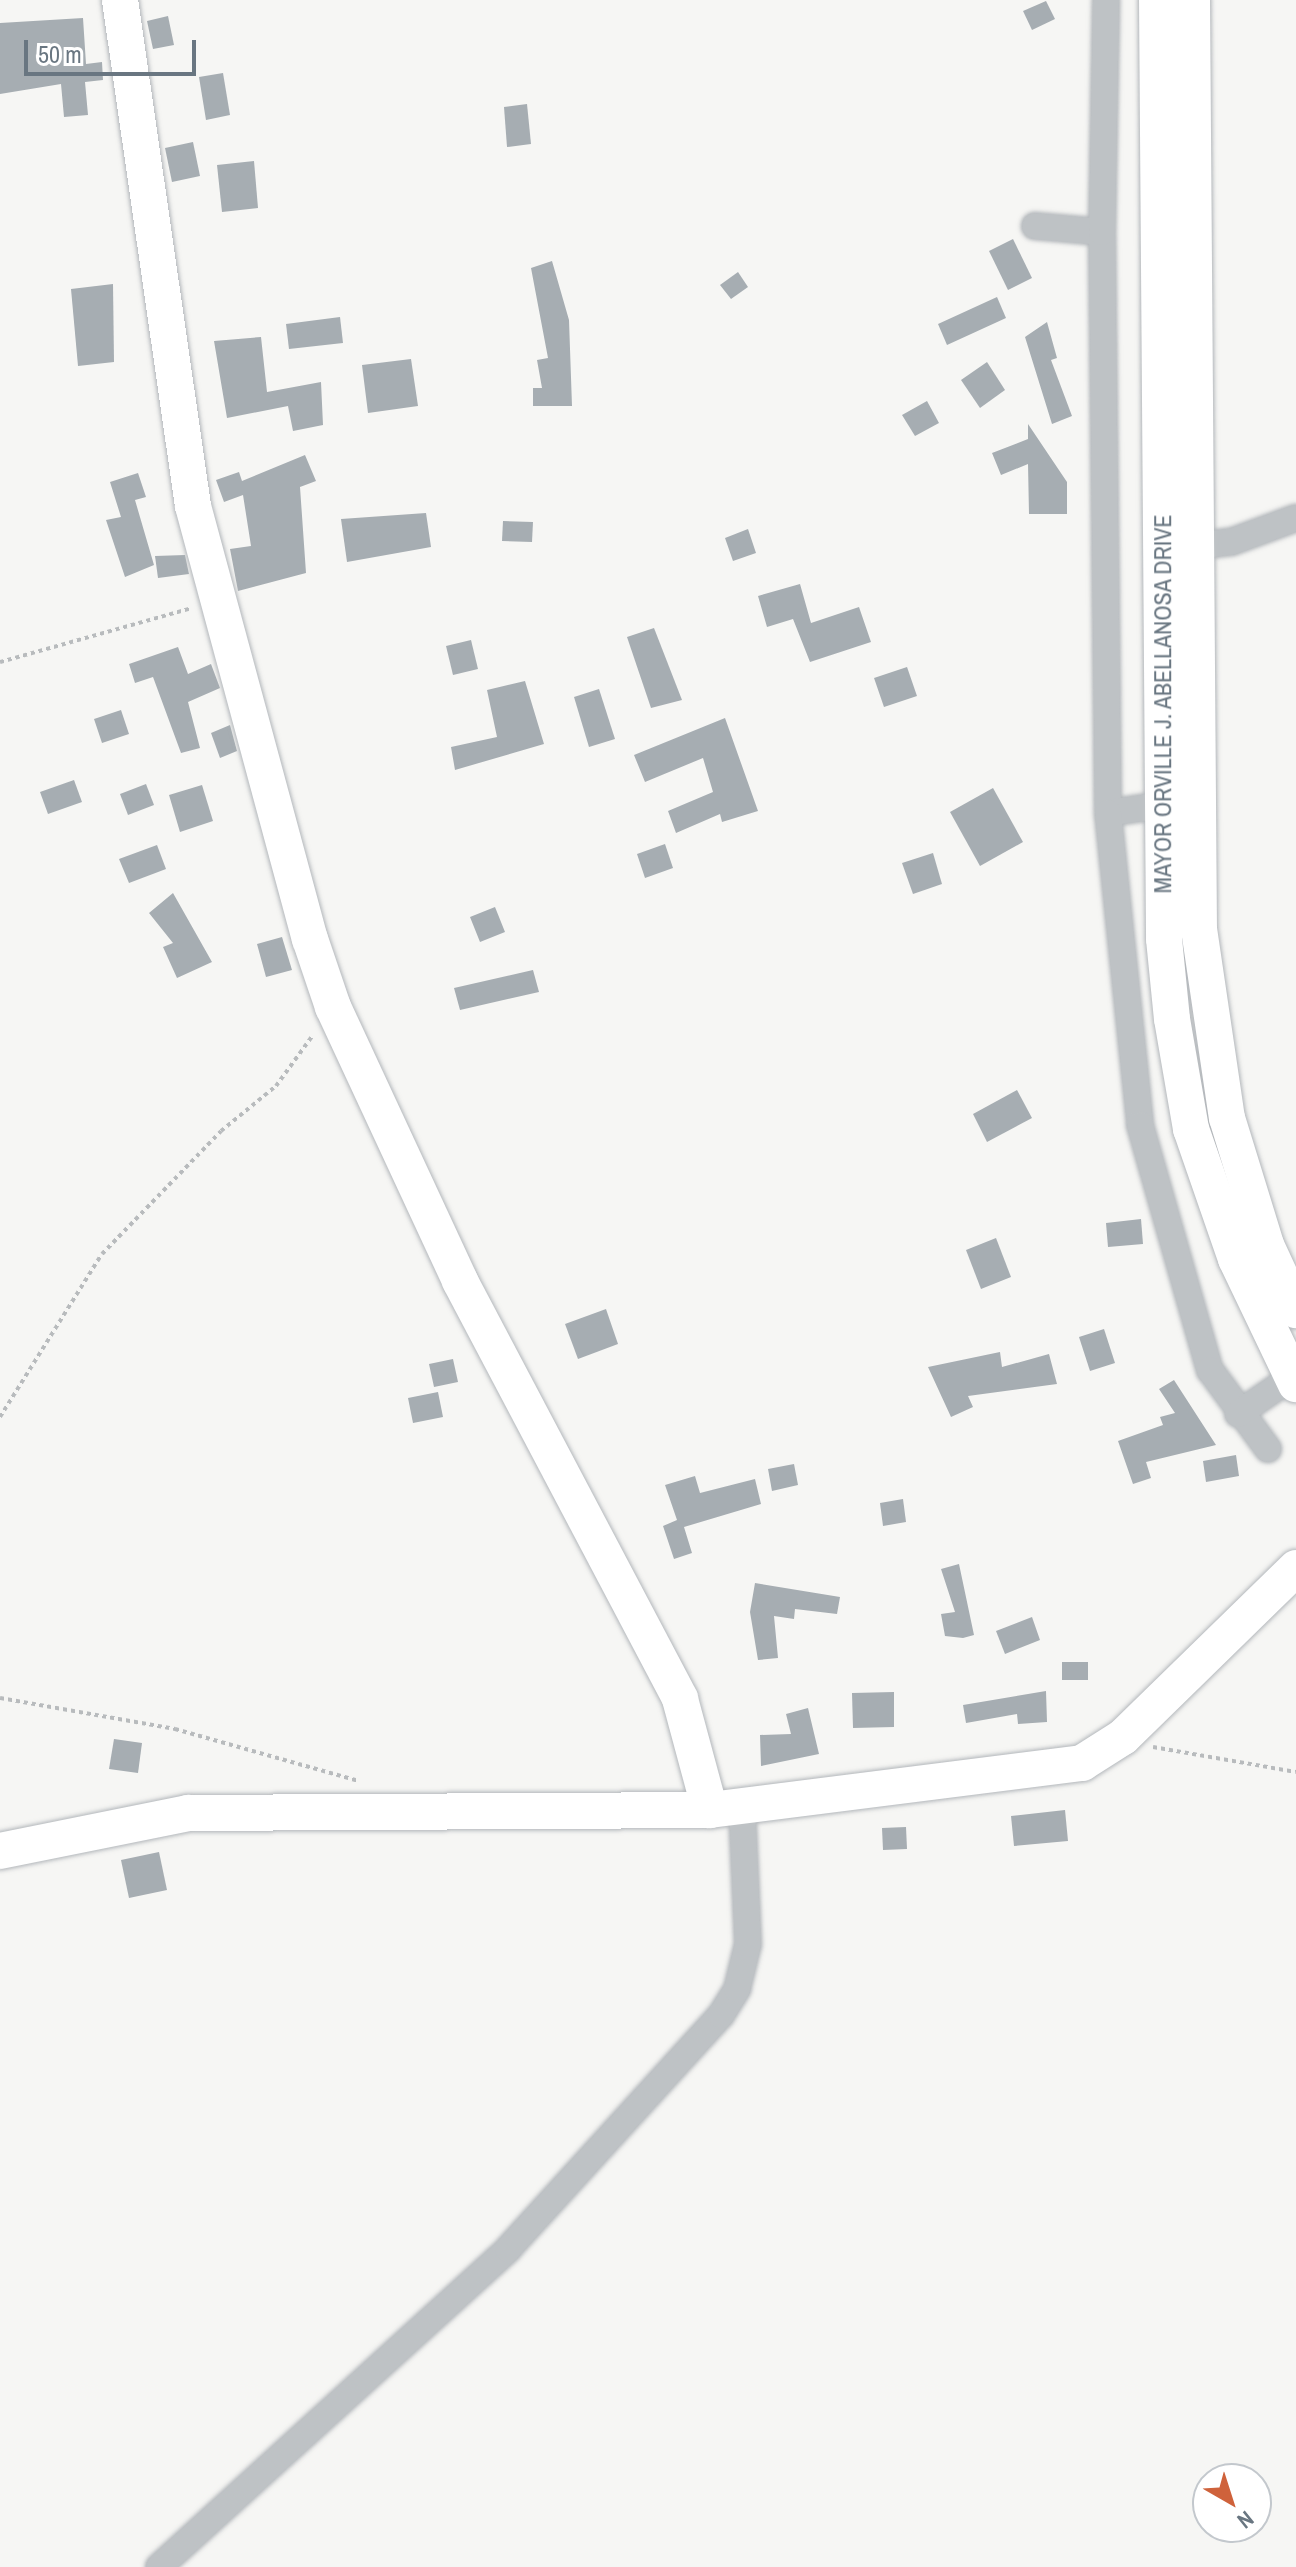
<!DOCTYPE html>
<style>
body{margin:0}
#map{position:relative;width:1296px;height:2567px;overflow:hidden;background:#f6f6f4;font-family:"Archivo Narrow",sans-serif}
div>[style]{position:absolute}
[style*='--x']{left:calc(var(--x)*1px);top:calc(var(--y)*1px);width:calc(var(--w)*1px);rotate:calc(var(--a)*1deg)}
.building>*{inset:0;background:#a6adb2}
.path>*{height:4px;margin-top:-2px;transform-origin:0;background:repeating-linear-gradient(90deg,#b8bbbd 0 4px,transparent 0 8px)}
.roads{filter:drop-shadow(0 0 2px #b3b7bb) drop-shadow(0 0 2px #b3b7bb)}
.street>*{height:26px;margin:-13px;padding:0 13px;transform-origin:13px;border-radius:13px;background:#bec2c5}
.secondary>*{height:36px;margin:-18px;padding:0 18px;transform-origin:18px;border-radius:18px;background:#fff}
span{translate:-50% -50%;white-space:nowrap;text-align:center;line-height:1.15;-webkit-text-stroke:8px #fff;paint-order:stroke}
.street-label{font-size:24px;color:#697681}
.north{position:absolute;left:1192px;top:2463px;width:80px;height:80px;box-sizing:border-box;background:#fff;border:2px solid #c3c8cd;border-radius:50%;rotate:141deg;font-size:22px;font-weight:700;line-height:32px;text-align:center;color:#697681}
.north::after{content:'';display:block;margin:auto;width:28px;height:36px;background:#cf623b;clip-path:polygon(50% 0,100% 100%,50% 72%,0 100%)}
.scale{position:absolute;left:24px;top:40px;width:172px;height:36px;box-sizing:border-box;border:4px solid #697681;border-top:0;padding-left:10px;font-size:24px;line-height:28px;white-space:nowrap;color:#697681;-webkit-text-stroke:6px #fff;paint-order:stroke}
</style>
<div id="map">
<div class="building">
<div style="clip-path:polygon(1046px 1px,1055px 19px,1032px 30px,1023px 11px)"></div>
<div style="clip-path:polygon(168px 16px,174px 45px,153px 49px,147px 21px)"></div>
<div style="clip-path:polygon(83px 18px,86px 64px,102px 62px,103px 80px,85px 82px,88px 115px,64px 117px,61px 84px,0 94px,0 23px)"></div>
<div style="clip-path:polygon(223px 73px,230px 115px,206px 120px,199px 77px)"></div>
<div style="clip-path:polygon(527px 104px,531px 144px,507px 147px,504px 107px)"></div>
<div style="clip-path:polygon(193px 142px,200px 176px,172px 182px,165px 148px)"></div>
<div style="clip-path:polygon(254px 161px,258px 208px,222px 212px,217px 165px)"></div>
<div style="clip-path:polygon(1013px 239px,1032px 278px,1008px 290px,989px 251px)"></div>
<div style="clip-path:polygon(552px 261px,569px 320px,572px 406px,533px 406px,533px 388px,542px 388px,537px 360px,548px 358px,531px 268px)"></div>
<div style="clip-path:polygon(738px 272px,748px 287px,731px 299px,720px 285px)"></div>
<div style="clip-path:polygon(113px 284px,114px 362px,78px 366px,71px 289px)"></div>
<div style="clip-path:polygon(997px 297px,1006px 318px,947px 345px,938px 324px)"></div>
<div style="clip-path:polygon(340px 317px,343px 343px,289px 349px,286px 324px)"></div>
<div style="clip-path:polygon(1047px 322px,1057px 358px,1051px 360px,1072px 416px,1052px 424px,1025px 337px)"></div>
<div style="clip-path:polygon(261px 337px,267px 392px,321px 382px,323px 425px,293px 431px,288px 406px,227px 418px,214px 341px)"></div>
<div style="clip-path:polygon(411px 359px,418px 406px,368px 413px,362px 365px)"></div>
<div style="clip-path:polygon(987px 362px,1005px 390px,980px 408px,961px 380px)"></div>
<div style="clip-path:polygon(927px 401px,939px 423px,915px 436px,902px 415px)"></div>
<div style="clip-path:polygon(1028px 424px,1067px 482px,1067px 514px,1029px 514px,1028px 464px,1001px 475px,992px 453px,1028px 439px)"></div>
<div style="clip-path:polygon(305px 455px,316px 481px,300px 487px,306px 573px,238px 591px,230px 549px,251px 546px,243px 495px,224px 502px,216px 480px,239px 472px,242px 481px)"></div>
<div style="clip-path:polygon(138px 473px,146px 497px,135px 500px,154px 565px,125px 577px,106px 520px,121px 517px,110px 482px)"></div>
<div style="clip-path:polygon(426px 513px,431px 547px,347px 562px,341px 519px)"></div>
<div style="clip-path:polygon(503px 521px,533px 522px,532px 542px,502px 541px)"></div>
<div style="clip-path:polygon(748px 529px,756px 553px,733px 561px,725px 538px)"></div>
<div style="clip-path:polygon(185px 555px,189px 574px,158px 578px,155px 556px)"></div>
<div style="clip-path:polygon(800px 584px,811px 623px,859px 607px,871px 642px,810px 662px,793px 619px,767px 627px,758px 596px)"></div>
<div style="clip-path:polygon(654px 628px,682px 700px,651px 708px,627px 637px)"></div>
<div style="clip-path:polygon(471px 640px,478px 669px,453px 675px,446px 646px)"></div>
<div style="clip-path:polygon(178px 647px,188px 674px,211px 664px,220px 688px,188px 702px,200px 748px,181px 753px,153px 677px,135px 683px,129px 664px)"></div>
<div style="clip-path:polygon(907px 667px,917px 696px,884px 707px,874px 678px)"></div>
<div style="clip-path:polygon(525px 681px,544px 744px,455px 770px,451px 747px,497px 737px,487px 690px)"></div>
<div style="clip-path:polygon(599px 689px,615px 739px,589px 747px,574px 697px)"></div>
<div style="clip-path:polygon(121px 710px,129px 734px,102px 743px,94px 719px)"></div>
<div style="clip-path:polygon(725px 718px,758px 811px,722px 822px,720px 814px,676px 833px,668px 811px,713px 792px,703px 758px,645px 782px,634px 755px)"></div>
<div style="clip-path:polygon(230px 725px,237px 751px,220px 758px,211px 733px)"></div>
<div style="clip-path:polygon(74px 780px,82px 802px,48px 814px,40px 792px)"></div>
<div style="clip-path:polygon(146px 784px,154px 805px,128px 815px,120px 794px)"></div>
<div style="clip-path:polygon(202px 785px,213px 821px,180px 832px,169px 795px)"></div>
<div style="clip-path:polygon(993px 788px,1023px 842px,980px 866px,950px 812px)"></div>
<div style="clip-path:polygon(665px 844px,673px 868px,645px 878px,637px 854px)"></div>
<div style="clip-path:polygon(157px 845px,166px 869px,129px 883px,119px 859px)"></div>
<div style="clip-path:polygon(933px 853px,942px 884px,913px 894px,902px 863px)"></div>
<div style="clip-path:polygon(173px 893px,212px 962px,177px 978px,163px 947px,173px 943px,149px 913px)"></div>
<div style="clip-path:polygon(495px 907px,505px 932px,480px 942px,470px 917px)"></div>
<div style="clip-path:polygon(282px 937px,292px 970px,266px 977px,257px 944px)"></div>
<div style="clip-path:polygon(533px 970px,539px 992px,460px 1010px,454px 988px)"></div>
<div style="clip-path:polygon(1017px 1090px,1032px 1118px,987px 1142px,973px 1114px)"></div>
<div style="clip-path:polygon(1141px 1219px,1143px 1244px,1108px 1247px,1106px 1223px)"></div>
<div style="clip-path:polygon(996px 1238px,1011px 1277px,981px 1289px,966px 1250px)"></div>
<div style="clip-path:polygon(606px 1309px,618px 1344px,578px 1359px,565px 1324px)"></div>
<div style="clip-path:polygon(1104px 1329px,1115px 1363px,1090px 1371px,1079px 1337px)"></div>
<div style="clip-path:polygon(1000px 1352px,1002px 1367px,1049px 1354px,1057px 1384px,968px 1396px,973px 1407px,951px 1417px,928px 1367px)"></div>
<div style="clip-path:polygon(453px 1359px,458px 1382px,434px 1387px,429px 1364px)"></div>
<div style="clip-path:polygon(1174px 1380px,1216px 1445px,1146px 1462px,1151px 1478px,1133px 1484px,1118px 1441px,1163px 1425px,1160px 1417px,1175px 1413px,1159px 1389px)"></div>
<div style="clip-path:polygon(438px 1392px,443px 1417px,413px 1423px,408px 1398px)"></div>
<div style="clip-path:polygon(1236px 1455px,1239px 1476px,1206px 1482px,1203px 1461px)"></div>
<div style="clip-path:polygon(794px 1464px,798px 1485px,772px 1491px,768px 1469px)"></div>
<div style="clip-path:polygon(695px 1476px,700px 1493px,755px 1479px,761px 1504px,684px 1527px,692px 1553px,674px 1559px,663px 1526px,677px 1520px,665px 1485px)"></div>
<div style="clip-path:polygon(903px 1499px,906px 1522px,883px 1526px,880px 1503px)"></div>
<div style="clip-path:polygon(959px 1564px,974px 1635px,963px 1638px,945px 1636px,941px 1614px,955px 1612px,941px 1569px)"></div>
<div style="clip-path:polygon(755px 1583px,840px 1597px,837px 1614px,795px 1609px,794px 1619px,774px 1616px,778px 1658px,758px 1660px,750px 1612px)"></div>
<div style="clip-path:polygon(1032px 1617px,1040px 1640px,1005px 1654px,996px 1631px)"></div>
<div style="clip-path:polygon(1062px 1662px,1088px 1662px,1088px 1680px,1062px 1680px)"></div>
<div style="clip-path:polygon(1046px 1691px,1047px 1722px,1018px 1724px,1017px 1714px,966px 1723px,963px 1705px)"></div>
<div style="clip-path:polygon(894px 1692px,894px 1727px,853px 1728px,852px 1693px)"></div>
<div style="clip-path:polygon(808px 1708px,819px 1754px,761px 1766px,760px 1735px,791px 1734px,786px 1714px)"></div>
<div style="clip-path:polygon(114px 1739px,142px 1743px,138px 1773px,109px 1769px)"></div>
<div style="clip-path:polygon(1065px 1810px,1068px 1841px,1014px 1846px,1011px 1816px)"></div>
<div style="clip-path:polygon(906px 1827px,907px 1849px,883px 1850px,882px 1828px)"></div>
<div style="clip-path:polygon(159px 1852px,167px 1890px,129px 1898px,121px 1860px)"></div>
</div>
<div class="path">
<div style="--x:0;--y:662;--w:199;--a:-15.7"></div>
<div style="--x:0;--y:1417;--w:192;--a:-58"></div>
<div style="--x:102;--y:1254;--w:171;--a:-45.9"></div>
<div style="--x:221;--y:1131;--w:71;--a:-39.3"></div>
<div style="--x:276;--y:1086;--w:63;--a:-54"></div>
<div style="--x:0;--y:1698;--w:178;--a:10"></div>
<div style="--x:175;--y:1729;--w:191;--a:15.8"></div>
<div style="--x:1153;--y:1747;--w:145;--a:9.9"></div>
</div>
<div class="roads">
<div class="street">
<div style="--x:1035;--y:226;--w:67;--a:5.1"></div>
<div style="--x:1102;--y:232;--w:581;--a:89.41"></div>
<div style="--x:1108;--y:813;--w:56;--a:-8.3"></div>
<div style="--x:1102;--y:232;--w:232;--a:-89"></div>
<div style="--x:1196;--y:546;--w:35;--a:-7"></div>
<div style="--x:1231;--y:542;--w:69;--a:-20.3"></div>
<div style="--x:1108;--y:813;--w:314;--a:84.1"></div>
<div style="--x:1140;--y:1125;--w:255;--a:74.1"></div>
<div style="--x:1210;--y:1370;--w:98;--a:53.7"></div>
<div style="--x:1238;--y:1414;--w:65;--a:-34.4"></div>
<div style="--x:159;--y:2567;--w:472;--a:-42.3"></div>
<div style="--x:508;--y:2249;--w:316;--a:-47.7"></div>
<div style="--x:721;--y:2015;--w:31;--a:-58"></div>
<div style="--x:737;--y:1989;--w:46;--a:-76.3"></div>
<div style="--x:748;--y:1944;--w:136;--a:-92.5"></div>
</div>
<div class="secondary">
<div style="--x:120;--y:0;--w:511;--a:81.79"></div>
<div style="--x:193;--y:506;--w:449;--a:74.9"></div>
<div style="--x:310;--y:939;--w:72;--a:71.3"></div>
<div style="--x:333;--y:1007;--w:302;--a:65.1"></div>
<div style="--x:460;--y:1281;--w:472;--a:62.2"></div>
<div style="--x:680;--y:1699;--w:115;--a:74.9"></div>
<div style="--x:1157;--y:0;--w:939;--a:89.57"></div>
<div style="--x:1164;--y:939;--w:80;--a:84.3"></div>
<div style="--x:1172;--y:1019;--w:112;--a:80.2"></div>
<div style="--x:1191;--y:1129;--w:138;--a:70.9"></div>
<div style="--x:1236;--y:1259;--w:139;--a:64.4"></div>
<div style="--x:1192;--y:0;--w:929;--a:89.57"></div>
<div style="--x:1199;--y:929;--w:191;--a:81.6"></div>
<div style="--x:1227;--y:1118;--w:133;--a:72.9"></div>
<div style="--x:1266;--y:1245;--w:72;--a:65.2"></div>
<div style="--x:0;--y:1851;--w:192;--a:-11.4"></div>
<div style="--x:188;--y:1813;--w:522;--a:-0.33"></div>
<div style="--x:710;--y:1810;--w:375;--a:-7.2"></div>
<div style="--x:1082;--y:1763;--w:49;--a:-32.4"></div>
<div style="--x:1123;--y:1737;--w:242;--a:-44.3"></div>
</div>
</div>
<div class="street-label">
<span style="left:1163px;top:704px;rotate:-90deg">MAYOR ORVILLE J. ABELLANOSA DRIVE</span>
</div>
<div class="north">N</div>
<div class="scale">50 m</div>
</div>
